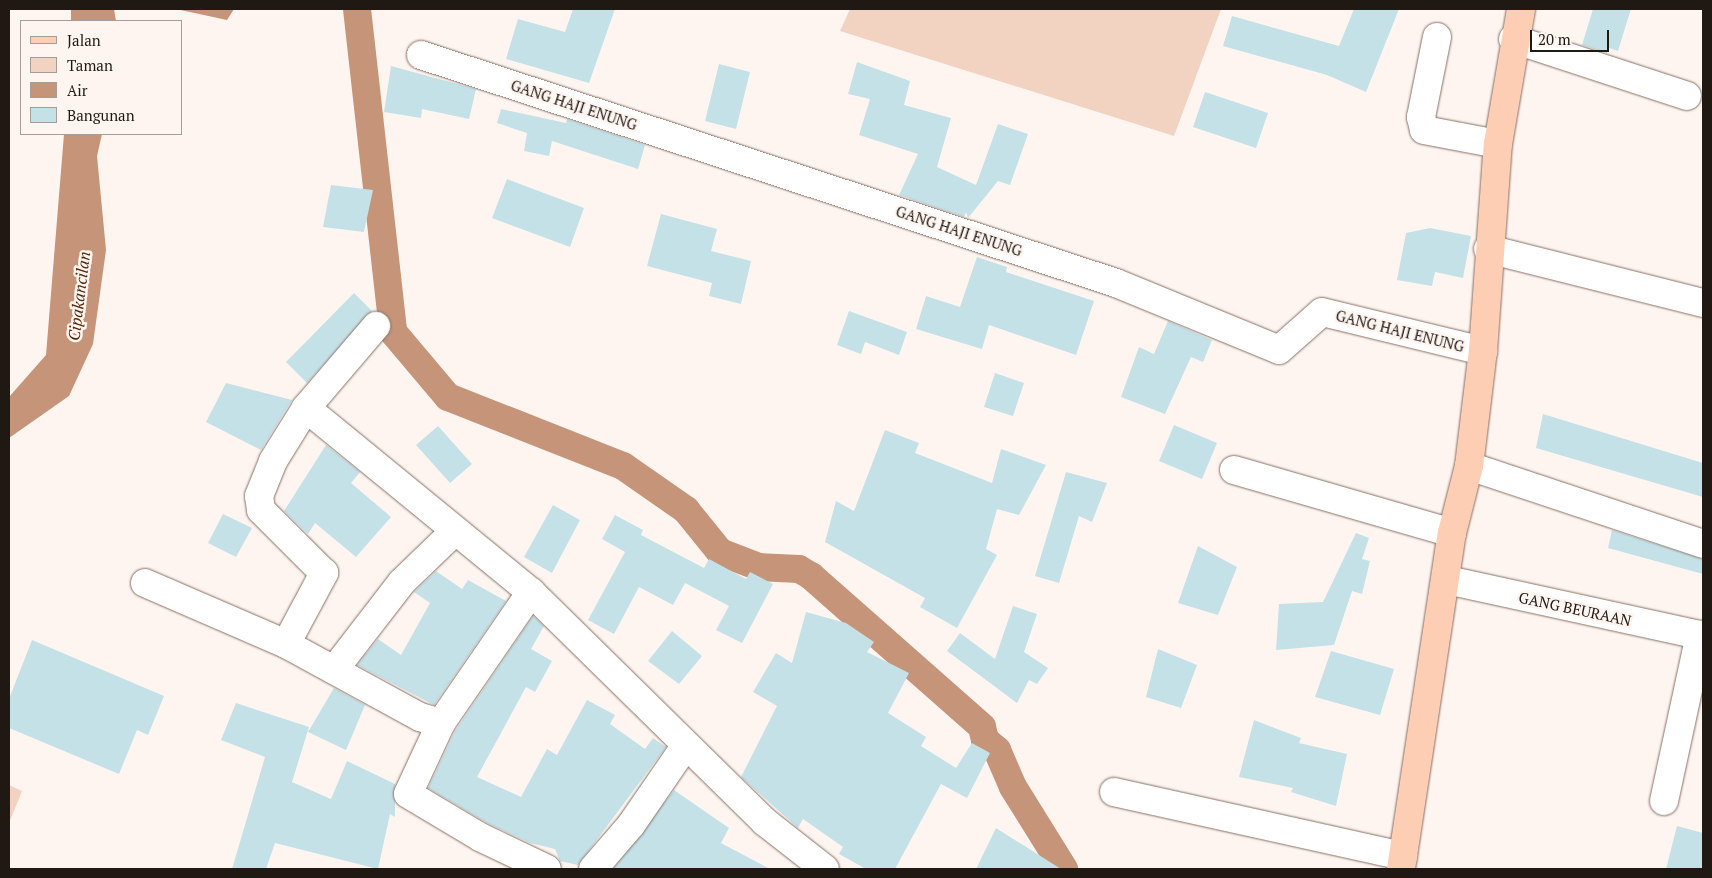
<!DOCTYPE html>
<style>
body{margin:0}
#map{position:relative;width:1712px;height:878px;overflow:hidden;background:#fff5f0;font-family:"PT Serif",serif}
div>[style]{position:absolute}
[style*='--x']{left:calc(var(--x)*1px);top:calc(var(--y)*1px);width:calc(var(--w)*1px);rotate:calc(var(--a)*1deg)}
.green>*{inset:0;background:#f2d2c1}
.water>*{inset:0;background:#c59479}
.canal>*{height:28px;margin:-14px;padding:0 14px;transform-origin:14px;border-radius:14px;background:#c59479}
.building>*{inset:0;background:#c4e1e8}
.roads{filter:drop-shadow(0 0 1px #867165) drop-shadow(0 0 1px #867165)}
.minor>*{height:28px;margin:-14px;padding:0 14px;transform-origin:14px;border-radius:14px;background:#fff}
.major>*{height:28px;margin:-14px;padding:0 14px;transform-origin:14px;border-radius:14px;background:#fdceb3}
span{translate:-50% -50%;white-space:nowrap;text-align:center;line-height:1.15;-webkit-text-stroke:5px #fff5f0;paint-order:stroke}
.street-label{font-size:15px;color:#201813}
.water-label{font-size:16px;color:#552707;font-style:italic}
.frame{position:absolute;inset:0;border:10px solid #201813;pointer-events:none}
.legend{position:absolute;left:20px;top:20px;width:162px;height:115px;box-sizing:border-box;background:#fff5f0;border:1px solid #a69d98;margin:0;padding:6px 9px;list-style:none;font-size:15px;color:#201813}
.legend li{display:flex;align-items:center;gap:10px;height:25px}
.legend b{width:25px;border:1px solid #a69d98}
.scale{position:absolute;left:1530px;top:30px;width:79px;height:22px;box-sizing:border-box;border:2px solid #201813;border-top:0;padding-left:6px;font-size:15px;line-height:18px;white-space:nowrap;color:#201813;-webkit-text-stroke:4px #fff5f0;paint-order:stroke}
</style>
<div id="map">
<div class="green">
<div style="clip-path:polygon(850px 9px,1221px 9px,1174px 136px,840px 31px)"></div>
<div style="clip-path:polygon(9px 785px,22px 791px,9px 823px)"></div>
</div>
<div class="water">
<div style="clip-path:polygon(71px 9px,114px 9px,116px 21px,71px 21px)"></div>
<div style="clip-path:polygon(176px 9px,234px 9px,227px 20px)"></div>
<div style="clip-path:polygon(64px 134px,102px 134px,97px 156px,106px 250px,93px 344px,69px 396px,9px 438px,9px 397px,46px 355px)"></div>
</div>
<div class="canal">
<div style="--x:357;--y:9;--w:325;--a:83.6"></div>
<div style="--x:393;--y:332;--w:85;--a:49.8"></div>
<div style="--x:448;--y:397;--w:188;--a:21.5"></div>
<div style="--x:623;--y:466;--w:77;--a:34.9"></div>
<div style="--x:686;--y:510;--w:54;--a:51"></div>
<div style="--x:720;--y:552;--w:42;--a:21"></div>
<div style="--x:759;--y:567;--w:40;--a:2.9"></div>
<div style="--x:799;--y:569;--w:14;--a:30"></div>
<div style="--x:811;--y:576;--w:228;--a:41.4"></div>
<div style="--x:982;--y:727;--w:13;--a:77"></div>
<div style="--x:985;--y:740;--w:16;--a:40"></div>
<div style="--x:997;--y:750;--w:40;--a:66.6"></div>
<div style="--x:1013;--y:787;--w:97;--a:58.1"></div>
</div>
<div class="building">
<div style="clip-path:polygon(573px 9px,615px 9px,589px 83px,506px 59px,518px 19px,565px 32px)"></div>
<div style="clip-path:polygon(1354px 9px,1399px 9px,1366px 92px,1327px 75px,1223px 46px,1232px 16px,1339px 46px)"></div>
<div style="clip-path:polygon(1593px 9px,1631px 9px,1618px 51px,1609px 48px,1607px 53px,1582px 45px)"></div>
<div style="clip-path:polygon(857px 62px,910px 81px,904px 105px,951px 118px,937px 167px,976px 185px,998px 124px,1028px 134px,1010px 185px,998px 181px,968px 218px,966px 212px,964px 217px,899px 195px,918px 154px,859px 135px,870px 99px,848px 94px)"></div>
<div style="clip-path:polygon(719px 64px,750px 72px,736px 129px,705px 121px)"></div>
<div style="clip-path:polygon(391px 66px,476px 89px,469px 119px,422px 109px,421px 118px,384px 112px)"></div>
<div style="clip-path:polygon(1205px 92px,1268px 113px,1256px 148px,1193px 127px)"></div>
<div style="clip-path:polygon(501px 109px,566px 123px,567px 119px,645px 145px,638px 169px,552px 141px,549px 156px,524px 151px,527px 133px,497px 123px)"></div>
<div style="clip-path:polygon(507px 179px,584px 208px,570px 247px,492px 218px)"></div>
<div style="clip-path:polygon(331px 185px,373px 190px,364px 232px,323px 227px)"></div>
<div style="clip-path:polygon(661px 214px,717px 229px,711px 251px,751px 261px,741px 304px,709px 296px,712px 283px,647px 266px)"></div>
<div style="clip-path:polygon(1430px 228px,1471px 236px,1463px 278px,1435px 272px,1432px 286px,1397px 280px,1406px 233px)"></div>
<div style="clip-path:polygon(977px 257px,1007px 267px,1006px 272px,1094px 301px,1076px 355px,989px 325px,982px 349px,916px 329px,926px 296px,960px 307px)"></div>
<div style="clip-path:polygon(354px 293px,372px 311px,307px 383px,286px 362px)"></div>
<div style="clip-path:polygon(849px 311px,907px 332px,899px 355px,865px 342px,861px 354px,837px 345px)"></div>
<div style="clip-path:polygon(1168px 321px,1212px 340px,1203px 362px,1191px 357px,1165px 414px,1121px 397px,1139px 347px,1154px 354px)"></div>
<div style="clip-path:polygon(995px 373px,1024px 383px,1013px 416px,984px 407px)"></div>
<div style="clip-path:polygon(226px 383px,292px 400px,261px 450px,206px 422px)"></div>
<div style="clip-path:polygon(1543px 414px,1703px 463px,1703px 497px,1536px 448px)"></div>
<div style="clip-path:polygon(1174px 425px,1217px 443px,1202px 479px,1159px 461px)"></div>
<div style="clip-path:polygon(438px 426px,472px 464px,450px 483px,416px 445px)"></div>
<div style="clip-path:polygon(885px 430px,919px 443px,915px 453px,992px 483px,1001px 449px,1046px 465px,1019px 515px,997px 509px,986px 549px,997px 555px,957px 628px,920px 607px,925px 598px,825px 542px,836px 501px,854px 511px)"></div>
<div style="clip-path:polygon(326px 445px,360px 472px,351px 483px,391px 517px,356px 557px,315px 523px,308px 534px,284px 511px)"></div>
<div style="clip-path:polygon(1066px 472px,1107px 483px,1092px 522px,1079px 516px,1059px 583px,1035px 576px)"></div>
<div style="clip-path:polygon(553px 505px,580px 520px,552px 573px,524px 557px)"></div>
<div style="clip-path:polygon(223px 514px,252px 528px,236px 557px,208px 543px)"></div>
<div style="clip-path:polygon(615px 515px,643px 530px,641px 535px,704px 568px,709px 559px,746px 579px,750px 572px,773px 584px,742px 643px,716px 630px,729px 606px,685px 583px,673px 605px,639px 587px,614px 634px,588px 620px,625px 552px,602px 539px)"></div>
<div style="clip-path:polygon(1612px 530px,1703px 559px,1703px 574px,1608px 548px)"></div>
<div style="clip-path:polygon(1356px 533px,1369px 538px,1362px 559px,1370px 561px,1362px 594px,1352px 591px,1334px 645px,1276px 650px,1279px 604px,1323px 602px)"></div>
<div style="clip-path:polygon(1198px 546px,1237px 567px,1218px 615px,1178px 603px)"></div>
<div style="clip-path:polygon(436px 571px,462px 589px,468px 580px,506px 601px,434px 705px,357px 665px,378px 639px,401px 655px,430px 603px,414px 592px)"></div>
<div style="clip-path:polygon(1013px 606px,1037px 614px,1024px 652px,1048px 668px,1037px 684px,1029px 680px,1017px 703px,947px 651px,960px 633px,995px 659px)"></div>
<div style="clip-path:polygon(806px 612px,846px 623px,874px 642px,867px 652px,909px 673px,888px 713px,926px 737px,921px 746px,956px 768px,972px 743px,990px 753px,967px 798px,941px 784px,895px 869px,866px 869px,839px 854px,843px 847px,803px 819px,798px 828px,741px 777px,777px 706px,753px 692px,776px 653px,792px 663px)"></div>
<div style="clip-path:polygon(533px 616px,544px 626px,531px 649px,552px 661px,535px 692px,526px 687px,477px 777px,521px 797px,547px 749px,557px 755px,587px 700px,615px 715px,610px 724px,645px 749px,653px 738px,666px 747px,578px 865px,560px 861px,555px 849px,530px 843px,487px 823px,428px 788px,455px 731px)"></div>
<div style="clip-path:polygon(672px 631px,702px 656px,679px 684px,648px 661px)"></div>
<div style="clip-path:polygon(32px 640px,164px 696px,148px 735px,137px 730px,119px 774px,9px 728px,9px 699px)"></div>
<div style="clip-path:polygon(1158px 649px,1197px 665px,1181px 708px,1146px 697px)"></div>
<div style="clip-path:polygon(1331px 651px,1394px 669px,1380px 715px,1315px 697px)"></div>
<div style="clip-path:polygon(334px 688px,365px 705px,346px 750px,308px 732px)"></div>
<div style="clip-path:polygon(236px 703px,309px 727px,292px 782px,331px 799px,347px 761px,395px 784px,395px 817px,390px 814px,378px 869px,275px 843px,266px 869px,232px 869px,265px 757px,221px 740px)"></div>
<div style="clip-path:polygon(1254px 720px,1301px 738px,1299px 743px,1347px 754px,1336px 806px,1291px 792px,1293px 788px,1239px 777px)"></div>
<div style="clip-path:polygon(674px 790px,729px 828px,721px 843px,770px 869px,613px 869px)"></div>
<div style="clip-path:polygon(1677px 826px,1703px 833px,1703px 869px,1666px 869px)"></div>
<div style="clip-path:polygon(996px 828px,1061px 869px,976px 869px)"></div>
</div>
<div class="roads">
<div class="minor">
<div style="--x:1437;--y:37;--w:82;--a:101.3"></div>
<div style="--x:1421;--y:117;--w:13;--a:77"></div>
<div style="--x:1424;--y:130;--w:75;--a:10.7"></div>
<div style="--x:1513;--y:39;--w:183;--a:18.1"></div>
<div style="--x:421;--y:55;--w:731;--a:18.16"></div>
<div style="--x:1116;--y:283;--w:176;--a:22.3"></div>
<div style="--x:1279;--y:350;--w:57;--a:-41.5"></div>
<div style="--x:1322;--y:312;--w:166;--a:13.6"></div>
<div style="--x:1488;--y:249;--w:222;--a:14.1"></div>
<div style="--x:306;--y:408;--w:291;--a:39.3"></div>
<div style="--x:531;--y:592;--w:328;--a:44.5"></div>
<div style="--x:765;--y:822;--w:76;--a:38.1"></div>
<div style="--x:1469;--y:466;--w:247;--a:18.4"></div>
<div style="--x:1234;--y:470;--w:227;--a:16.1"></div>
<div style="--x:1447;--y:580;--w:262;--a:12.3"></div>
<div style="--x:145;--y:583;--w:154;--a:23.4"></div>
<div style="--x:286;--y:644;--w:81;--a:-61.8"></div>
<div style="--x:324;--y:573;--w:89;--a:-135"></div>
<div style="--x:261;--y:510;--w:14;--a:-98"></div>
<div style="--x:259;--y:496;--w:38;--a:-68"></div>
<div style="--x:273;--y:461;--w:62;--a:-58.1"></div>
<div style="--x:306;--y:408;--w:108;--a:-49.5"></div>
<div style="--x:286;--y:644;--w:153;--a:28.6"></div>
<div style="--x:420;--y:717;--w:22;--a:16"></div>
<div style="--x:441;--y:723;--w:159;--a:-55.5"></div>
<div style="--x:334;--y:670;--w:111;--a:-52.3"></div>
<div style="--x:402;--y:582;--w:74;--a:-43.9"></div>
<div style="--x:441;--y:723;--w:78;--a:114.9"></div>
<div style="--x:408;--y:794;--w:84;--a:30.8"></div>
<div style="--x:480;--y:837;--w:74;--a:25.5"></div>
<div style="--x:1114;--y:792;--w:296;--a:12.5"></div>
<div style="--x:1664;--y:801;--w:170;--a:-77.8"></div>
<div style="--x:593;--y:869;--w:58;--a:-49.2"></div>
<div style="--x:631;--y:825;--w:97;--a:-55.5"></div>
</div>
<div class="major">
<div style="--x:1401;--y:869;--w:340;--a:-81.4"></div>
<div style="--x:1452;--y:533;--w:69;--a:-75.8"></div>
<div style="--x:1469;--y:466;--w:116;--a:-83.1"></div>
<div style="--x:1483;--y:351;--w:208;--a:-85.9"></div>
<div style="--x:1498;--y:144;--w:137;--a:-80.3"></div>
</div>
</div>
<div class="street-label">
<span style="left:574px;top:105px;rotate:18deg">GANG HAJI ENUNG</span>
<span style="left:959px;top:231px;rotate:18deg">GANG HAJI ENUNG</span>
<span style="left:1400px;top:331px;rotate:14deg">GANG HAJI ENUNG</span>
<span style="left:1575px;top:609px;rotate:12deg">GANG BEURAAN</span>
</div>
<div class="water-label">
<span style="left:79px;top:296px;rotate:-83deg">Cipakancilan</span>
</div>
<div class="frame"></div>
<ul class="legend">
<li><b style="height:6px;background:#fdceb3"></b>Jalan</li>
<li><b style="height:14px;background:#f2d2c1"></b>Taman</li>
<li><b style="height:14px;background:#c59479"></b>Air</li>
<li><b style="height:14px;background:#c4e1e8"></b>Bangunan</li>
</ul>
<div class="scale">20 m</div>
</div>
